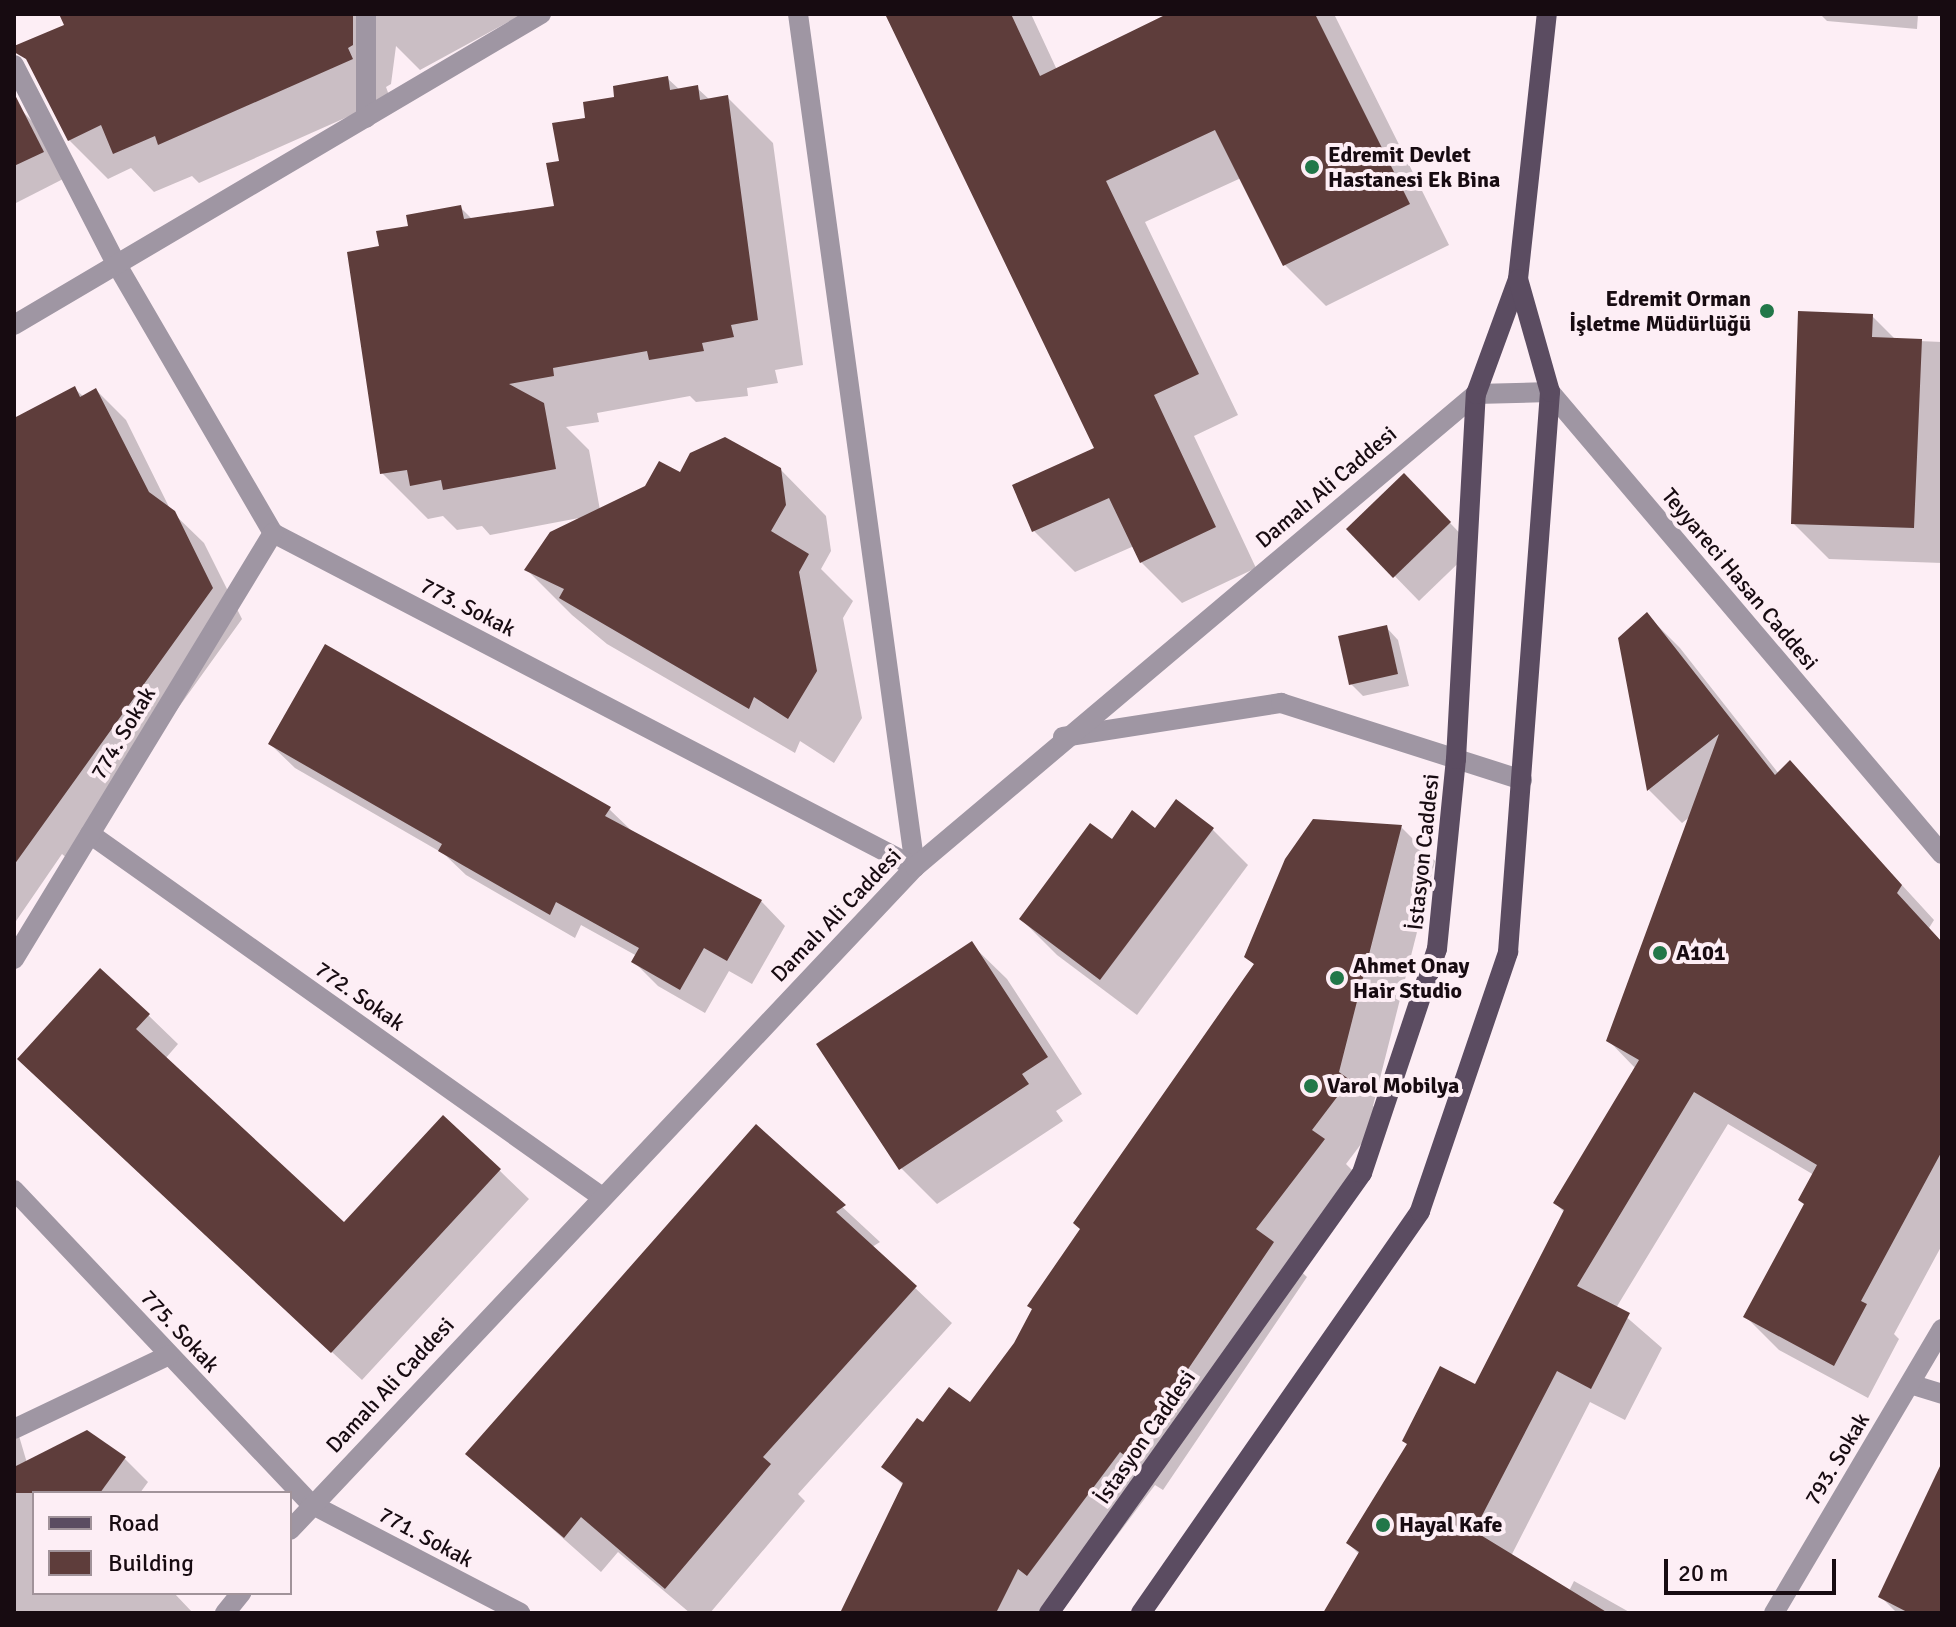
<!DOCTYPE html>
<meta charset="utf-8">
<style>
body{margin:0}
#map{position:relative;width:1956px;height:1627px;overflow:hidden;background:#fdeef5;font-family:Signika,sans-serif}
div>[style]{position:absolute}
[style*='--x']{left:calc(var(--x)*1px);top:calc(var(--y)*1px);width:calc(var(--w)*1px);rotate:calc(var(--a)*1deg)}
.shadow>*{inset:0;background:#0003}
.building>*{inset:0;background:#5e3d3b}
.street>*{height:20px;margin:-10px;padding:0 10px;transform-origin:10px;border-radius:10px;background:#9f96a3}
.primary>*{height:20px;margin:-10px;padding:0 10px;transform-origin:10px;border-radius:10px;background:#5b4c61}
.dots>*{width:22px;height:22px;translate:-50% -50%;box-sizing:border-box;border:4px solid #fdeef5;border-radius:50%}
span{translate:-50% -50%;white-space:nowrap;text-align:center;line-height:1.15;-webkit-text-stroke:8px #fdeef5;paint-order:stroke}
.poi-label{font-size:22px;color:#170b11;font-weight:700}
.left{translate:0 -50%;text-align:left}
.right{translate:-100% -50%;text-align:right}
.street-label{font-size:22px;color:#170b11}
.frame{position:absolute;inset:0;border:16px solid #170b11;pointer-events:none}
.legend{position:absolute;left:32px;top:1491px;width:260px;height:104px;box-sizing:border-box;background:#fdeef5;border:2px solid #a1939a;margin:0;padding:10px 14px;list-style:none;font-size:24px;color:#170b11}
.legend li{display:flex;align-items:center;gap:16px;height:40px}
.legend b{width:40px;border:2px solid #a1939a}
.scale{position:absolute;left:1664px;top:1559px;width:172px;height:36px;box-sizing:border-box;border:4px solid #170b11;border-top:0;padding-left:10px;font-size:24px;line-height:28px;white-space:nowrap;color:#170b11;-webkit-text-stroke:6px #fdeef5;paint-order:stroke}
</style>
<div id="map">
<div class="shadow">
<div style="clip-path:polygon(61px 14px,523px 14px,420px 70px,396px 46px,391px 84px,386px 87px,390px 98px,199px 183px,192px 176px,154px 192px,131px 168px,108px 179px,69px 140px,66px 26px)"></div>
<div style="clip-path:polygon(887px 14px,1031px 14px,1057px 70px,1172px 14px,1334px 14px,1449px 245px,1326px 306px,1285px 265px,1241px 178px,1145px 222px,1238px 415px,1194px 436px,1256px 568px,1182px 603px,1141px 562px,1134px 546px,1075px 572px,1034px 531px,1096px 449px)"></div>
<div style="clip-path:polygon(1820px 14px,1918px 14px,1917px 29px,1827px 21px)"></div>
<div style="clip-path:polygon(667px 78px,680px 90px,697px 88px,710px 100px,727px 97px,773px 143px,803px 365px,775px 370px,778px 383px,747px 388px,748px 396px,696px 402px,690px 396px,597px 413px,599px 422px,566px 427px,589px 450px,600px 510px,681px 475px,780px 469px,826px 516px,831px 551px,821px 569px,853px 601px,843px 618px,862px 718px,834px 763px,800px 741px,795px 753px,607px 644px,572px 615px,527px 570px,579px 518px,490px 535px,482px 526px,457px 530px,443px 516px,428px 519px,382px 473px,381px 248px,411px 228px,461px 208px,473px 220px,557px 208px,561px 162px,587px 119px,616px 98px)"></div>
<div style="clip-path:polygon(21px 110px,46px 135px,67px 177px,14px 204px,14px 114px)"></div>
<div style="clip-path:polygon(1872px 316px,1896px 340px,1942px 342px,1942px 563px,1829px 559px,1793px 523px)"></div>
<div style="clip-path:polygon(75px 389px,84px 397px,96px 390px,126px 420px,171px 511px,204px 543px,242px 619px,69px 860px,62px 854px,14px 924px,14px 435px)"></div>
<div style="clip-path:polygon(1428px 500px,1474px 548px,1419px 601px,1349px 529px)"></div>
<div style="clip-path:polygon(1647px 615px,1680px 648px,1779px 774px,1790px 763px,1934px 920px,1929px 928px,1942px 942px,1942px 1245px,1894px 1334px,1899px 1339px,1868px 1398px,1779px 1350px,1746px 1317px,1805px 1205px,1814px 1175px,1728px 1124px,1616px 1308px,1662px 1348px,1625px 1420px,1590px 1402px,1511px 1556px,1569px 1591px,1574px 1581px,1631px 1613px,1326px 1613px,1360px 1555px,1348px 1543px,1476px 1386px,1565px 1213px,1555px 1203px,1636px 1069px,1608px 1040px,1691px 816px,1682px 823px,1649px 790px,1621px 639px)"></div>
<div style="clip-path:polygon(1386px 627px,1398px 640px,1409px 686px,1363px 696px,1351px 684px)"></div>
<div style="clip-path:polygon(270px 744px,609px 809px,635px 834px,761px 901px,785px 926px,752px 984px,729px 971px,705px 1013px,658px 986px,634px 962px,637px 956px,581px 925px,575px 938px,466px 875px,444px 854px,295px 768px)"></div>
<div style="clip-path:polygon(1401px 827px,1435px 861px,1373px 1106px,1383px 1115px,1346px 1164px,1357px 1175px,1291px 1262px,1307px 1277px,1163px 1490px,1155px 1485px,1062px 1609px,1046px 1613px,842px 1613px,904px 1486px,884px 1466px,923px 1424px,970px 1405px,1015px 1344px,1256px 966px,1246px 956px)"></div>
<div style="clip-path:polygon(1212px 829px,1248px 865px,1137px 1015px,1057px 955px,1021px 919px,1155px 830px)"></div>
<div style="clip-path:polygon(971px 944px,1007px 979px,1082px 1094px,1056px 1111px,1063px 1121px,937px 1204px,901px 1168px)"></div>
<div style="clip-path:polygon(148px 1015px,178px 1044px,165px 1059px,344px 1225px,499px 1170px,529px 1199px,362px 1380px,49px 1088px)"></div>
<div style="clip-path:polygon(756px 1127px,880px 1242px,872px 1247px,952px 1323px,798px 1494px,805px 1501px,710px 1613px,690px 1613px,618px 1552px,601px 1572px,468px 1454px)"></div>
<div style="clip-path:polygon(14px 1419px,27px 1463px,124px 1458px,148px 1482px,140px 1493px,34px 1493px,34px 1593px,174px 1593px,193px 1613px,14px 1613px)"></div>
<div style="clip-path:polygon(1942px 1485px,1942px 1613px,1897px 1613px,1881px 1597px)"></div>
</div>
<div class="building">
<div style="clip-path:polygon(59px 14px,353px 14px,353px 45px,348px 48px,353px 59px,158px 145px,155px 136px,113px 154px,101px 125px,68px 141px,26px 59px,14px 52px,14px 46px,64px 25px)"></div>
<div style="clip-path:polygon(885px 14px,1011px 14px,1040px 76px,1167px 14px,1315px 14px,1410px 204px,1283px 266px,1215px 130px,1106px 181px,1199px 374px,1154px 395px,1216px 527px,1140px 563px,1109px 498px,1032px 532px,1012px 485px,1094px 448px)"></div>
<div style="clip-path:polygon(668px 76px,670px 90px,698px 85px,700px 100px,728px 95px,758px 320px,731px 325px,734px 337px,702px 343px,704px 351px,649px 360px,647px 351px,553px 368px,554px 376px,509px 384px,544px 403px,556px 469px,443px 490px,441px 480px,410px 486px,407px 470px,380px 474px,347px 252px,379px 246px,376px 231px,408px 226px,406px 215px,461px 205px,464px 219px,554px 206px,546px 163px,559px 161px,552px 123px,585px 118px,583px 102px,614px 97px,613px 86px)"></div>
<div style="clip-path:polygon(14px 93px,44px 152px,14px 166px)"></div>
<div style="clip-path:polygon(1798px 311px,1873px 314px,1872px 337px,1922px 339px,1914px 528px,1791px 524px)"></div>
<div style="clip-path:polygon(75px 386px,80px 397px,96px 388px,149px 492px,175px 511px,213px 588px,14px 865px,14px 418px)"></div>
<div style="clip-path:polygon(725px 437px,781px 468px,786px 505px,771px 531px,809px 554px,799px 572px,817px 671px,788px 719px,754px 697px,749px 709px,559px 598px,564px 589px,524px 570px,550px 532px,645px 486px,659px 461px,680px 472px,690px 453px)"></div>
<div style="clip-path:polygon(1404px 473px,1451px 522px,1393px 578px,1346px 529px)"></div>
<div style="clip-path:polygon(1647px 612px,1775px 775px,1790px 760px,1902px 885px,1897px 893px,1942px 942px,1942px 1151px,1861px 1301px,1867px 1304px,1834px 1366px,1743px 1317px,1804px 1204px,1798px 1200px,1817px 1165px,1694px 1092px,1577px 1286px,1630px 1313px,1591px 1389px,1557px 1371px,1474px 1531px,1608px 1613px,1323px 1613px,1359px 1552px,1346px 1543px,1407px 1444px,1402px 1441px,1440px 1366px,1475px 1384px,1564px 1210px,1553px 1203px,1639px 1060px,1606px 1041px,1719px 734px,1647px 791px,1618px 638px)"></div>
<div style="clip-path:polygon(1387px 625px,1398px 674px,1349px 685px,1338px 636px)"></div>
<div style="clip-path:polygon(325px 644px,611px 807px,605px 816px,762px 900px,727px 961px,704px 948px,680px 990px,631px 962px,639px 948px,556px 902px,550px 915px,438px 851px,442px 844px,268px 744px)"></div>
<div style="clip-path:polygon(1176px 799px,1214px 828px,1100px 980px,1019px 919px,1090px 823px,1112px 839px,1132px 810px,1155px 828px)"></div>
<div style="clip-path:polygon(1313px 819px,1402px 825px,1339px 1072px,1350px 1080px,1312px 1130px,1325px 1139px,1256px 1229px,1274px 1242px,1128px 1458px,1120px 1452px,1027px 1576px,1018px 1569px,996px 1613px,840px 1613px,903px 1483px,881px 1467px,917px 1418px,923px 1422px,949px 1387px,970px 1402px,1014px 1343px,1032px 1309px,1027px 1306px,1080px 1229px,1073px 1223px,1254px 964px,1244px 957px,1285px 859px)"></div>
<div style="clip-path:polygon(972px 941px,1048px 1057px,1022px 1074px,1029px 1084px,899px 1170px,816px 1044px)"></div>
<div style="clip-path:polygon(100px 968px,150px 1014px,136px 1029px,344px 1222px,443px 1115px,501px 1169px,331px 1353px,17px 1059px)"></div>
<div style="clip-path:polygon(756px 1124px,846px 1205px,836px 1212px,917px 1286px,763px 1457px,771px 1464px,665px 1589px,581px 1517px,564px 1538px,465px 1454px)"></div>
<div style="clip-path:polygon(87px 1430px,126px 1457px,100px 1493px,14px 1493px,14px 1467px)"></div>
<div style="clip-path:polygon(1942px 1462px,1942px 1613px,1909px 1613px,1878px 1597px)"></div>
</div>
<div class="street">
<div style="--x:798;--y:14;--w:861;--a:82.19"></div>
<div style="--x:14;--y:65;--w:225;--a:62.8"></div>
<div style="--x:117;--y:265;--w:310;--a:59.8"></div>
<div style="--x:273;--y:533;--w:724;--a:27.49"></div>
<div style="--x:366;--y:118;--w:104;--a:-90"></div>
<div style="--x:14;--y:325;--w:612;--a:-30.55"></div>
<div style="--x:1063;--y:737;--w:221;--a:-8.9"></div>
<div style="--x:1281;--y:703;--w:253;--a:17.7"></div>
<div style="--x:90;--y:834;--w:628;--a:35.34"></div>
<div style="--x:14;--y:959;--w:499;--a:-58.7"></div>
<div style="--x:14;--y:1190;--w:432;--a:46.6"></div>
<div style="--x:311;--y:1504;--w:236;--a:27.5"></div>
<div style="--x:1910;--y:1384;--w:34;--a:17"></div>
<div style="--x:14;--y:1429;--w:172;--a:-25.5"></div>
<div style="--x:290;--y:1530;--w:911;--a:-46.69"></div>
<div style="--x:915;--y:867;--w:734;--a:-40.14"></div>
<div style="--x:1476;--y:394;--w:74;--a:-1.5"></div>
<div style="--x:1550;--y:392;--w:606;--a:49.69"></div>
<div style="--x:225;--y:1613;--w:26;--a:-51"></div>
<div style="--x:1774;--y:1613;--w:330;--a:-59.4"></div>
</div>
<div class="primary">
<div style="--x:1049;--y:1613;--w:540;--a:-54.57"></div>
<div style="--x:1362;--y:1173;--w:236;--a:-71.5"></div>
<div style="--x:1437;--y:949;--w:191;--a:-84.3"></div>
<div style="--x:1456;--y:759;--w:366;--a:-86.9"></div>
<div style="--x:1476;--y:394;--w:122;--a:-69.9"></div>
<div style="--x:1518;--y:279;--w:267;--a:-83.8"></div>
<div style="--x:1141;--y:1613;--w:489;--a:-55.2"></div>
<div style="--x:1420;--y:1211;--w:274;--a:-71.2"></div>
<div style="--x:1508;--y:952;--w:562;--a:-85.71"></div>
<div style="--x:1550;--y:392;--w:117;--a:-105.8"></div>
</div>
<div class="dots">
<div style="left:1312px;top:167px;background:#227749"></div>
<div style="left:1767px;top:311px;background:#227749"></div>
<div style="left:1660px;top:953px;background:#227749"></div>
<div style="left:1337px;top:978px;background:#227749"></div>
<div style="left:1311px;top:1086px;background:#227749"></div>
<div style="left:1383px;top:1525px;background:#227749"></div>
</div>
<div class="poi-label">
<span class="left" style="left:1328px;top:167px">Edremit Devlet<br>Hastanesi Ek Bina</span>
<span class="right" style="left:1751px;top:311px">Edremit Orman<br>İşletme Müdürlüğü</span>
<span class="left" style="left:1676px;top:953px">A101</span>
<span class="left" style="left:1353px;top:978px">Ahmet Onay<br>Hair Studio</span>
<span class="left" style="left:1327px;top:1086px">Varol Mobilya</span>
<span class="left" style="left:1399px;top:1525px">Hayal Kafe</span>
</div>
<div class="street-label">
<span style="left:1326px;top:487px;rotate:-40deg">Damalı Ali Caddesi</span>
<span style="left:1740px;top:579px;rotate:50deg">Teyyareci Hasan Caddesi</span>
<span style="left:468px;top:607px;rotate:27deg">773. Sokak</span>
<span style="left:123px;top:733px;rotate:-59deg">774. Sokak</span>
<span style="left:1423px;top:852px;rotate:-84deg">İstasyon Caddesi</span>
<span style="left:836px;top:915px;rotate:-46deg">Damalı Ali Caddesi</span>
<span style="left:360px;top:996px;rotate:35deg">772. Sokak</span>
<span style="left:180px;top:1331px;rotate:47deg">775. Sokak</span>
<span style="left:390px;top:1385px;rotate:-47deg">Damalı Ali Caddesi</span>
<span style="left:1145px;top:1437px;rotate:-55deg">İstasyon Caddesi</span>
<span style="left:1837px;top:1459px;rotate:-59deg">793. Sokak</span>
<span style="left:426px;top:1537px;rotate:28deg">771. Sokak</span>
</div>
<div class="frame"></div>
<ul class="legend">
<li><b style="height:10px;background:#5b4c61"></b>Road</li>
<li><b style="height:22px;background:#5e3d3b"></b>Building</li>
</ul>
<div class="scale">20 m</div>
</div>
